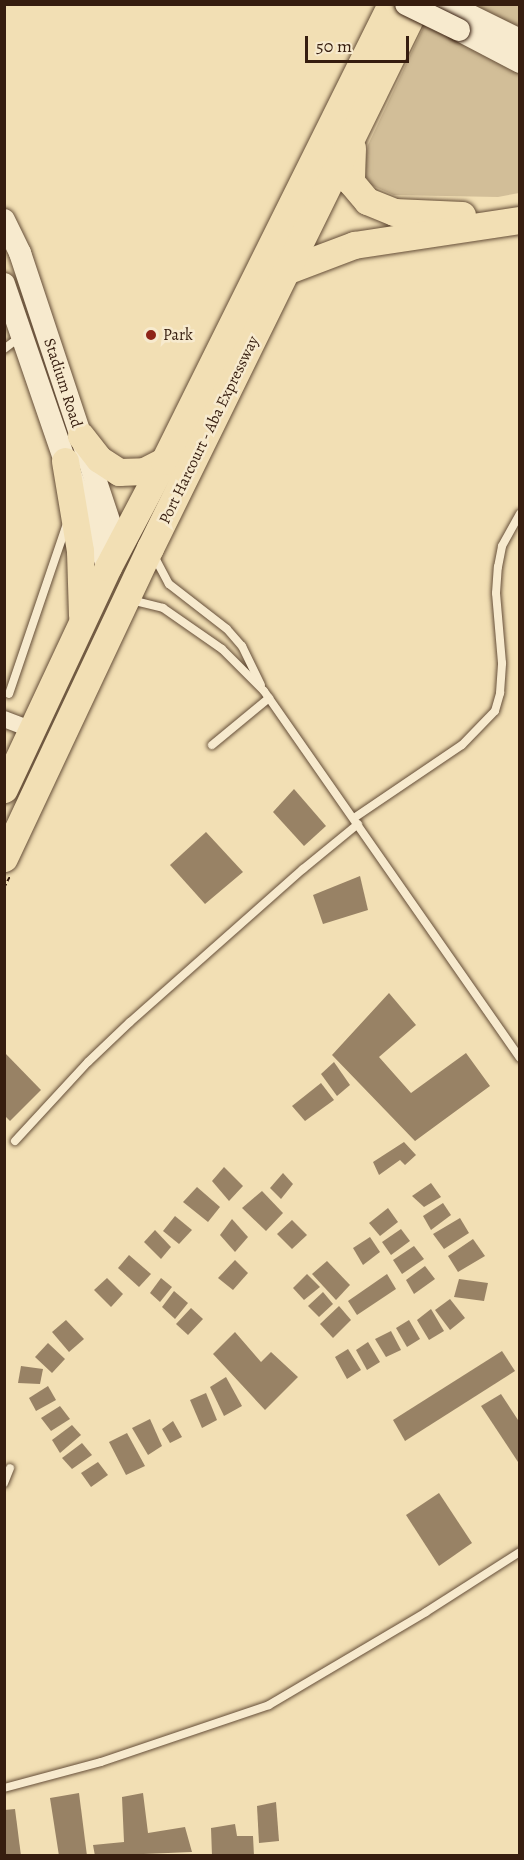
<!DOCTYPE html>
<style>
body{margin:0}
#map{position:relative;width:524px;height:1860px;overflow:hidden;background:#f2dfb4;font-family:Alegreya,serif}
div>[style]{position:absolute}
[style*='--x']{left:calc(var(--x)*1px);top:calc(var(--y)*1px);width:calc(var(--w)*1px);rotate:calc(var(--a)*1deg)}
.green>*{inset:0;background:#d2be98}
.building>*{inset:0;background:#988265}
.path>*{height:2px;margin-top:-1px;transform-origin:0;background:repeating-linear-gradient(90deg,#361d0f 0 4.5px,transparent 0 7.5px)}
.roads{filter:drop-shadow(0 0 2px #654e38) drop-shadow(0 0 2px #654e38)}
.service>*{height:8px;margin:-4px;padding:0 4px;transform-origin:4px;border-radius:4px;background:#f7eace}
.minor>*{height:16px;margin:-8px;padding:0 8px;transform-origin:8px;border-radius:8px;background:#f7eace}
.secondary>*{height:22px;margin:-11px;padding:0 11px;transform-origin:11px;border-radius:11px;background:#f7eace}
.trunk>*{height:27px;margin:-13.5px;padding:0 13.5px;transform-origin:13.5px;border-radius:13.5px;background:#f2dfb4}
.bridges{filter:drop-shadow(0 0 2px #361d0f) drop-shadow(0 0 2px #361d0f)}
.secondary-bridge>*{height:22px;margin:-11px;padding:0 11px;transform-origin:11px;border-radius:11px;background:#f7eace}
.dots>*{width:16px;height:16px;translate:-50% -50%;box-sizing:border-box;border:3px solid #f7eace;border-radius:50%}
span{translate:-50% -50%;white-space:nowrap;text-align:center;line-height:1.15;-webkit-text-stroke:5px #f7eace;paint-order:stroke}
.poi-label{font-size:16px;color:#361d0f}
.left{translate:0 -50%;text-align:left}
.street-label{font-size:16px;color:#361d0f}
.frame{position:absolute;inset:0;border:6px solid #361d0f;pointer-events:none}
.scale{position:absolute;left:305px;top:36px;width:104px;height:27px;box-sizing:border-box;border:3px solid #361d0f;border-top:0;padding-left:8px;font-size:18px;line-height:21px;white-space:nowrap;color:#361d0f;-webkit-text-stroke:4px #f7eace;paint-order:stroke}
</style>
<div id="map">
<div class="green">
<div style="clip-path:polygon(471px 5px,519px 5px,519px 28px)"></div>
<div style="clip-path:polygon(424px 26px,519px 71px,519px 193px,498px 197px,394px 195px,371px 185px,366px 177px,365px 164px,368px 145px)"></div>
</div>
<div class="building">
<div style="clip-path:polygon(294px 789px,326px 826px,304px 846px,273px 812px)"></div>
<div style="clip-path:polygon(206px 832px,243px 872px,205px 904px,170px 865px)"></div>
<div style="clip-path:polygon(360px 876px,368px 910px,323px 924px,313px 895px)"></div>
<div style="clip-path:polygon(389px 993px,416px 1025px,379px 1057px,411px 1093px,466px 1053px,490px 1086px,415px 1141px,332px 1055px)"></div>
<div style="clip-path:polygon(4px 1052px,41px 1090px,10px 1121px,4px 1115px)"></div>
<div style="clip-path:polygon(334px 1062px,350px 1085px,337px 1096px,321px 1074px)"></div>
<div style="clip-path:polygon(321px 1083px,334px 1100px,305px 1121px,292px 1106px)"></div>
<div style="clip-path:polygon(404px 1142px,416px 1155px,405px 1165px,400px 1160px,379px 1175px,373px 1162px)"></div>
<div style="clip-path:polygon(224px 1167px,243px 1186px,229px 1201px,212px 1181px)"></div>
<div style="clip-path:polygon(283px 1173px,293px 1184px,281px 1199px,270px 1188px)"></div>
<div style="clip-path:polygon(431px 1183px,441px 1197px,424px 1207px,412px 1196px)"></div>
<div style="clip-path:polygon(197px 1187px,220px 1207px,208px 1222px,183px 1202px)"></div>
<div style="clip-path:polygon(262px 1191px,283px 1213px,266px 1231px,242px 1208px)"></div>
<div style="clip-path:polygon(443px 1203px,451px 1215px,431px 1230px,423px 1216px)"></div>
<div style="clip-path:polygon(388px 1208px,398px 1222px,380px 1236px,369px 1223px)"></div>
<div style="clip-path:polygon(175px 1216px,192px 1230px,179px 1244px,163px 1231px)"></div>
<div style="clip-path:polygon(460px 1218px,469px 1233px,444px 1249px,433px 1234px)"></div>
<div style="clip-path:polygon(232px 1219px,248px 1237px,235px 1252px,220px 1235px)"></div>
<div style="clip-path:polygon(292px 1220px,307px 1235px,292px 1249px,277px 1234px)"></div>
<div style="clip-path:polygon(401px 1229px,410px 1241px,391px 1255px,382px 1242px)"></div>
<div style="clip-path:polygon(155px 1230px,171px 1247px,161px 1259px,144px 1242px)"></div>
<div style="clip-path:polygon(370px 1237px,380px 1252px,363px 1265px,353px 1248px)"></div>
<div style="clip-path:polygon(473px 1239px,485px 1256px,458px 1272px,448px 1256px)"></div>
<div style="clip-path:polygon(414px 1246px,424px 1259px,402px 1274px,393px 1260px)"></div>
<div style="clip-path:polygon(129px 1255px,151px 1274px,139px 1287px,118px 1268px)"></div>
<div style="clip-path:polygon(235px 1260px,248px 1273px,233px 1290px,218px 1278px)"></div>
<div style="clip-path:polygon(327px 1261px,350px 1285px,336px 1300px,312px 1274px)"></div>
<div style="clip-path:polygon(425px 1266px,435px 1279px,414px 1294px,406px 1280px)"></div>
<div style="clip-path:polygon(307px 1274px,320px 1287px,304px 1300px,293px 1288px)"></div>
<div style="clip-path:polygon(387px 1274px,396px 1289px,357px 1315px,348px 1301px)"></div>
<div style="clip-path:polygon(107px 1278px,123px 1294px,111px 1307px,94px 1290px)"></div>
<div style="clip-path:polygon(161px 1278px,172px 1287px,160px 1302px,150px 1293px)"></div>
<div style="clip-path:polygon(459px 1279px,488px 1283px,484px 1301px,454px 1297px)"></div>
<div style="clip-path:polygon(174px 1291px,188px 1303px,175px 1319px,162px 1307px)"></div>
<div style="clip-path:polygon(323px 1292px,333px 1304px,319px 1317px,308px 1306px)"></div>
<div style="clip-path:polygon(450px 1299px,465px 1318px,450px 1330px,435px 1310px)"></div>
<div style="clip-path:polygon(339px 1306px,351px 1320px,333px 1338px,320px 1324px)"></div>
<div style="clip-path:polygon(191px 1308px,203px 1319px,188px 1335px,176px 1324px)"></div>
<div style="clip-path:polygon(431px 1309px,444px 1331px,429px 1340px,417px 1320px)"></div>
<div style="clip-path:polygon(66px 1320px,84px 1339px,69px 1352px,52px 1332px)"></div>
<div style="clip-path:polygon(409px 1320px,420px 1339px,407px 1347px,396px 1328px)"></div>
<div style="clip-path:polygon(391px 1331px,401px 1350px,386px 1357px,375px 1339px)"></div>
<div style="clip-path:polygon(235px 1332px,261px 1362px,271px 1352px,298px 1377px,265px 1410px,213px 1354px)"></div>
<div style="clip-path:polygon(368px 1342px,380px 1362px,367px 1370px,356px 1350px)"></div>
<div style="clip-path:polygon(48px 1343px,65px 1359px,52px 1373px,35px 1357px)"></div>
<div style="clip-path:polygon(348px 1349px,361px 1370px,347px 1379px,335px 1357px)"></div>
<div style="clip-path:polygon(502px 1351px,515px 1371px,405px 1441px,393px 1420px)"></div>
<div style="clip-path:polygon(21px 1366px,43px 1369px,40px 1384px,18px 1383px)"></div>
<div style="clip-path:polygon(226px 1377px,242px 1406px,224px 1416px,210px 1387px)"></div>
<div style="clip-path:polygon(48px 1386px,56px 1400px,36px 1411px,29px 1398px)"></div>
<div style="clip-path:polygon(206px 1393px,217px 1420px,202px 1428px,190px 1400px)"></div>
<div style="clip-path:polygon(501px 1394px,520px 1423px,520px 1465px,481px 1406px)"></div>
<div style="clip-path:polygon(60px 1406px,70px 1419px,51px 1431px,41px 1418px)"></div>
<div style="clip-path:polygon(150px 1419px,162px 1446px,148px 1455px,132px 1428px)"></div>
<div style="clip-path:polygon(173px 1421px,182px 1437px,170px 1443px,162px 1429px)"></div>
<div style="clip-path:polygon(72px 1425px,81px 1435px,60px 1453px,52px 1440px)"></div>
<div style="clip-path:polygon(127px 1433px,145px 1466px,126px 1475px,109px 1442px)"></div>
<div style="clip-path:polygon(82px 1443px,92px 1455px,72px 1469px,62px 1458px)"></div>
<div style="clip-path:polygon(98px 1462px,108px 1475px,91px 1487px,81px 1473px)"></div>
<div style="clip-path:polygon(439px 1493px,472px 1543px,439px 1566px,406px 1515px)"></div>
<div style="clip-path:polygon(79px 1793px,87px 1856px,59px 1856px,50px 1798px)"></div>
<div style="clip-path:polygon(143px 1793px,148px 1833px,185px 1827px,192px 1852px,95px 1856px,93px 1845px,124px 1842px,122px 1797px)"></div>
<div style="clip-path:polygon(276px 1802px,279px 1841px,259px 1843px,257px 1806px)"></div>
<div style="clip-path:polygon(15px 1809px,21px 1856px,4px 1856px,4px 1810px)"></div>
<div style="clip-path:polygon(235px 1824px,237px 1836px,253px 1836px,254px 1856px,212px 1856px,211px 1828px)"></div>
</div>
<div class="path">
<div style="--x:4;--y:888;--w:13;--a:-63"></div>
</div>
<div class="roads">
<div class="service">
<div style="--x:4;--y:349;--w:21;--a:-37"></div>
<div style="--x:153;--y:554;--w:34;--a:62"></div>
<div style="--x:169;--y:584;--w:73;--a:37.8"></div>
<div style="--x:227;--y:629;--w:23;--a:49"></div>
<div style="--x:242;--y:646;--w:43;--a:64"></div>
<div style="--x:131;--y:600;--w:33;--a:14"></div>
<div style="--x:163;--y:608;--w:72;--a:34.8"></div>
<div style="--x:222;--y:649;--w:59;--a:45"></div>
<div style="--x:264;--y:691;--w:447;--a:55.1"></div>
<div style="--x:9;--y:694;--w:180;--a:-71.2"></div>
<div style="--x:212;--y:745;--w:74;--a:-39.5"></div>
<div style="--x:354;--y:818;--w:130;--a:-34.1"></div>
<div style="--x:462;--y:745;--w:47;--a:-45.9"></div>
<div style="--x:495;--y:711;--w:19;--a:-74"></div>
<div style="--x:500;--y:693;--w:30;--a:-86"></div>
<div style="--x:502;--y:663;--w:70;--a:-94.9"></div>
<div style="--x:496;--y:593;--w:26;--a:-86"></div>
<div style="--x:498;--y:567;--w:21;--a:-79"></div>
<div style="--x:502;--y:546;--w:37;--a:-61"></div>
<div style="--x:15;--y:1141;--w:108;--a:-47.3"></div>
<div style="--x:88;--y:1062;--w:58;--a:-43.6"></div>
<div style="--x:130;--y:1022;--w:231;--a:-41.5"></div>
<div style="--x:303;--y:869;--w:71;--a:-39.3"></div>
<div style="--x:4;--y:1483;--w:16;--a:-68"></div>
<div style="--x:4;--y:1788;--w:100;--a:-15"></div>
<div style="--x:101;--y:1762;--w:177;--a:-18.7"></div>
<div style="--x:269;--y:1705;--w:182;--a:-30.6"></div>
<div style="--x:426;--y:1612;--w:112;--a:-32.6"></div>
</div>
<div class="minor">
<div style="--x:4;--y:719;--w:28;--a:21"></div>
</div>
<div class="secondary">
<div style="--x:447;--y:4;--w:81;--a:26.3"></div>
<div style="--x:459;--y:30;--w:69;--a:27.7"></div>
<div style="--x:4;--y:220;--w:37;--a:64"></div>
<div style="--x:20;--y:253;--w:310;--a:71.6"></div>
<div style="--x:4;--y:284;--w:187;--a:71"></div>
<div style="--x:65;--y:461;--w:114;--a:67.9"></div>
</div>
<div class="trunk">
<div style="--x:352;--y:148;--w:34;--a:92"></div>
<div style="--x:351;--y:182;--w:25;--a:50"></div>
<div style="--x:367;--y:201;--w:29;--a:22"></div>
<div style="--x:394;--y:212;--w:68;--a:2.5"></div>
<div style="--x:288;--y:270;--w:71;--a:-20.7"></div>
<div style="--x:354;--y:245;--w:168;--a:-8.6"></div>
<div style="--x:81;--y:436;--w:29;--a:52"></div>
<div style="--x:99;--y:459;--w:24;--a:33"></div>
<div style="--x:119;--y:472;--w:25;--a:-2"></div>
<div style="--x:144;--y:471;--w:22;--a:-27"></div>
<div style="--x:65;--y:461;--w:91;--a:80.5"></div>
<div style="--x:80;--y:551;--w:64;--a:88.2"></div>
<div style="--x:4;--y:789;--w:245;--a:-64.9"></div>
<div style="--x:108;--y:567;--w:120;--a:-62.2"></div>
<div style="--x:164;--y:461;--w:510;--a:-63.59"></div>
<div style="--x:4;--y:858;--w:343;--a:-64.8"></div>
<div style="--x:150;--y:548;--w:606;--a:-63.86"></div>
</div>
</div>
<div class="bridges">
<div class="secondary-bridge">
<div style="--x:406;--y:4;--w:59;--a:26.1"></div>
</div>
</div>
<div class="dots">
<div style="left:151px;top:335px;background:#8f2418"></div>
</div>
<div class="poi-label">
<span class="left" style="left:163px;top:335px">Park</span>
</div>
<div class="street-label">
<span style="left:63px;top:383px;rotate:72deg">Stadium Road</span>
<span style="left:209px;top:430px;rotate:-64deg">Port Harcourt - Aba Expressway</span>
</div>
<div class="frame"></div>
<div class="scale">50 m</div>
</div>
